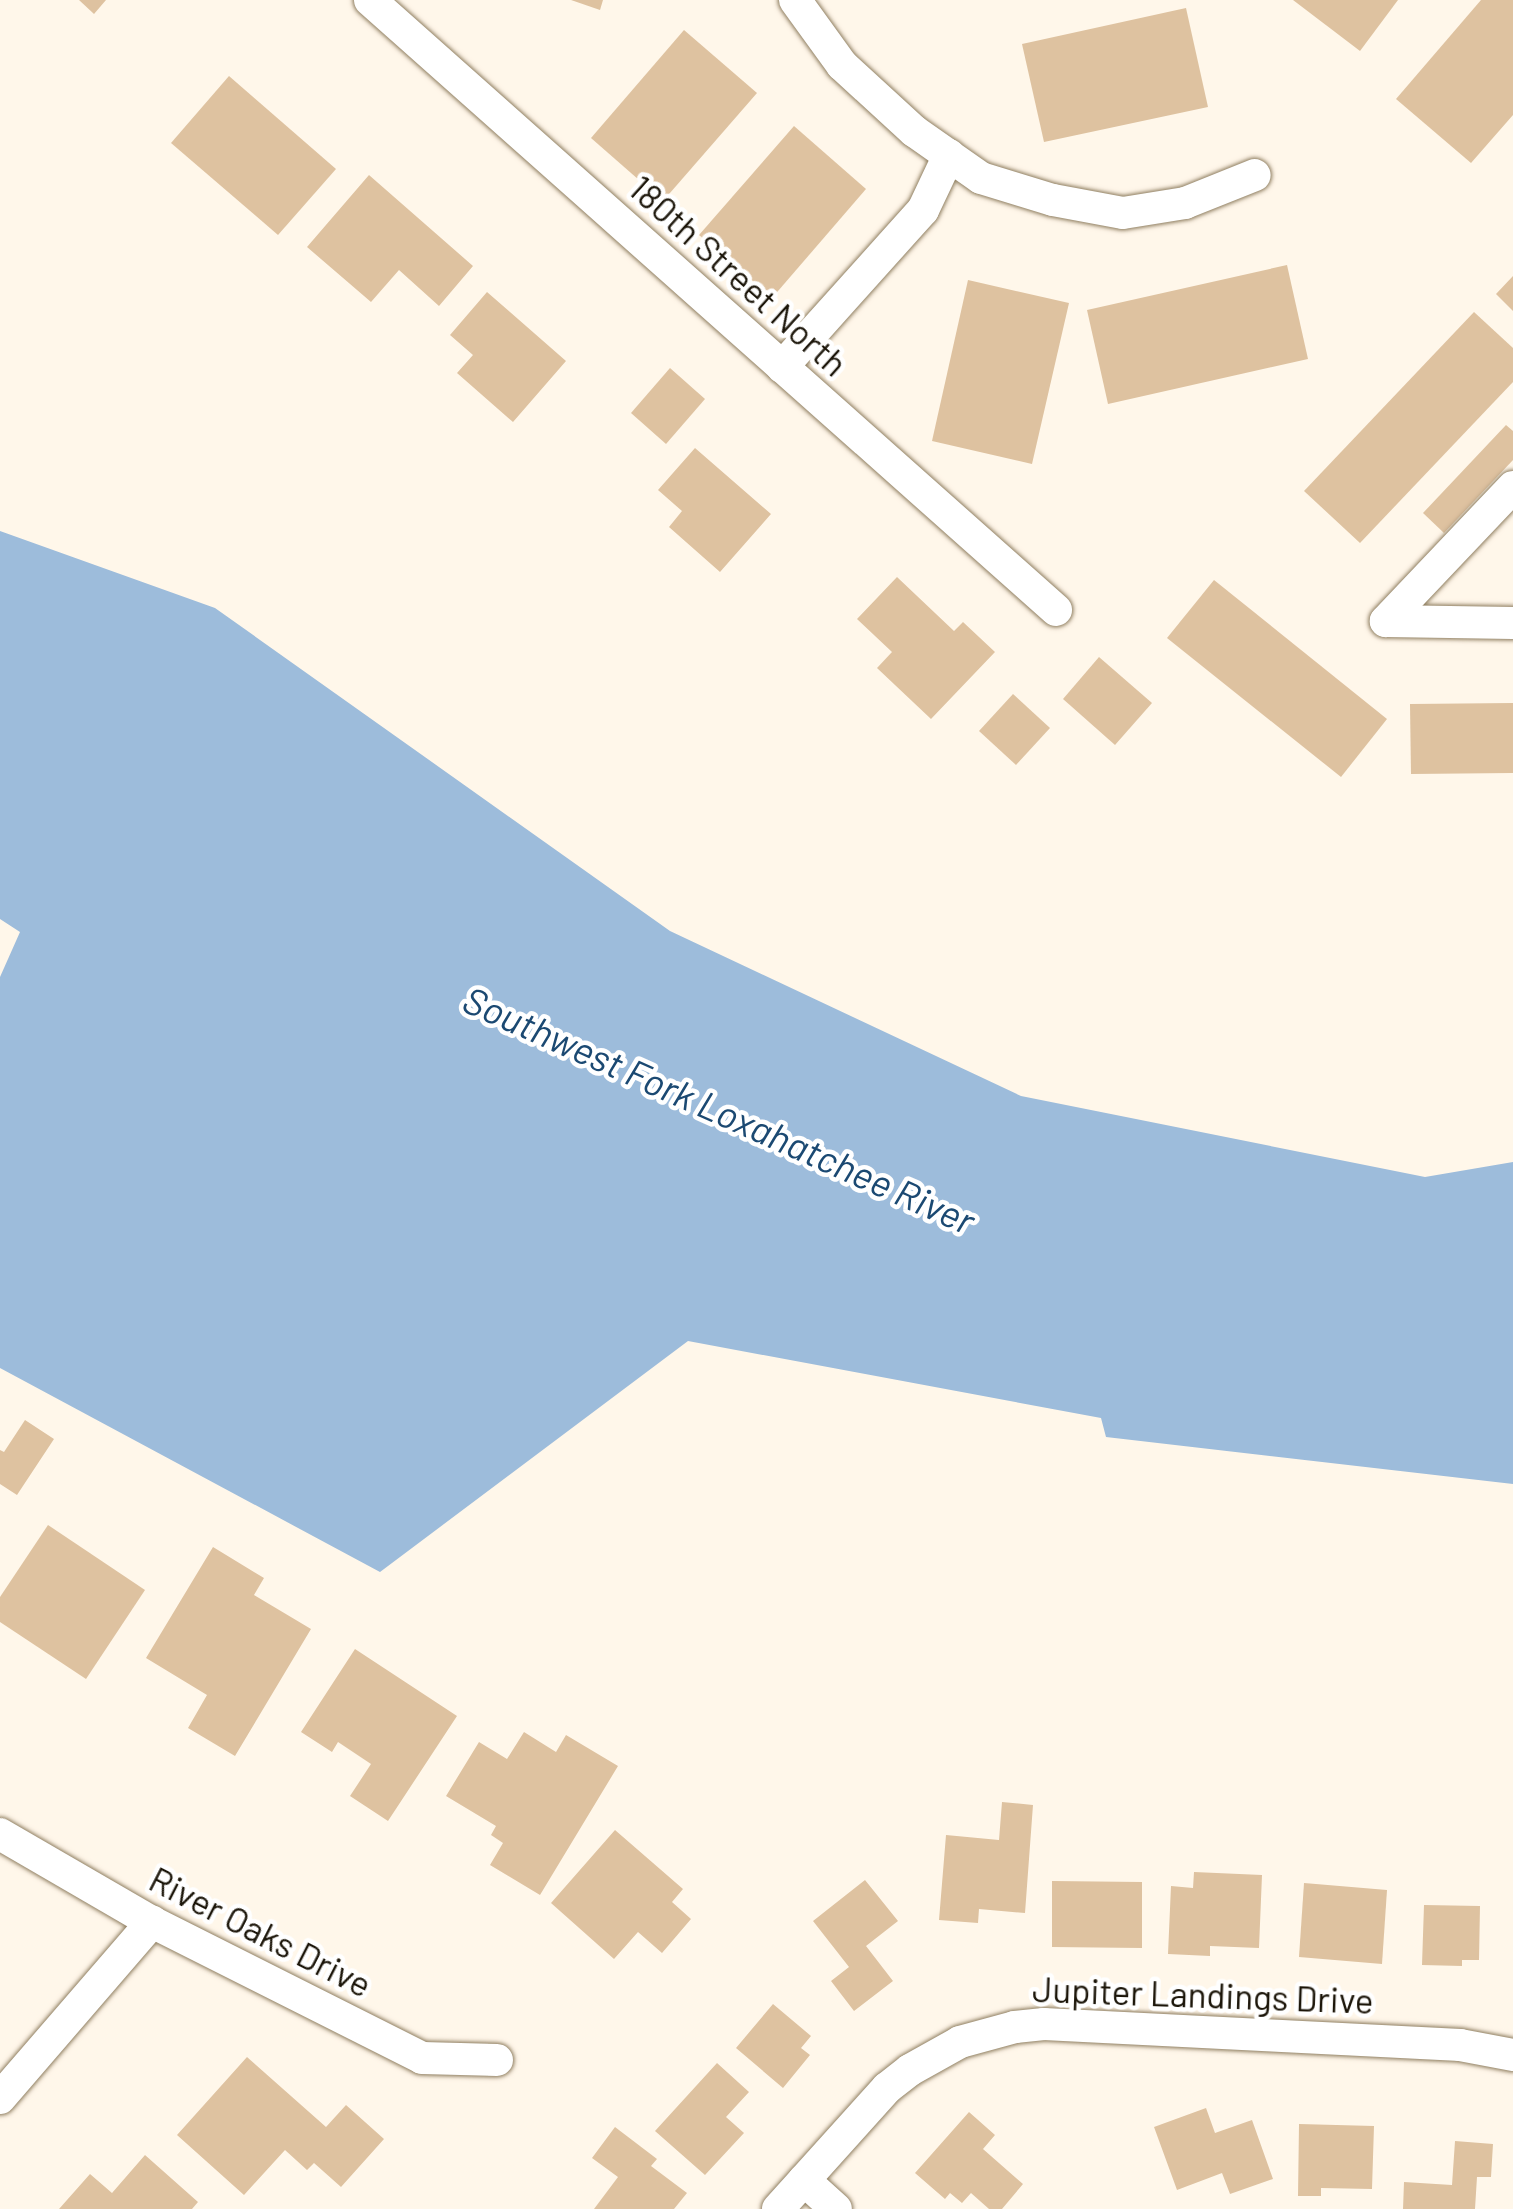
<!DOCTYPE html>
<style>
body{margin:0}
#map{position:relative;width:1513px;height:2209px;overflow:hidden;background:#fff7ea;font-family:Barlow,sans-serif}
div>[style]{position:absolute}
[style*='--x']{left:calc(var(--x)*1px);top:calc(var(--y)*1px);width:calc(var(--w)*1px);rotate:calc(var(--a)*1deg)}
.water>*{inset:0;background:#9dbcdb}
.building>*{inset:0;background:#dec2a0}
.roads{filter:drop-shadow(0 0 2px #907f61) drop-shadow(0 0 2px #907f61)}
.minor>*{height:32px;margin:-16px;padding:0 16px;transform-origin:16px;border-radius:16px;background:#fff}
span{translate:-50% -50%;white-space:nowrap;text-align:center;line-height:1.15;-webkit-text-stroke:9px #fff;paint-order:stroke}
.street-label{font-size:35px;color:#1b1509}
.water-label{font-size:38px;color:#1b4972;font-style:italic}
</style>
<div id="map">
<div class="water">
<div style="clip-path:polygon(0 531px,215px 608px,670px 931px,1021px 1096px,1425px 1177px,1513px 1162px,1513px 1484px,1106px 1437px,1101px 1418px,688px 1341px,380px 1572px,0 1368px,0 977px,20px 932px,0 919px)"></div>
</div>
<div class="building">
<div style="clip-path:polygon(79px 0,106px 0,94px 14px)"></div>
<div style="clip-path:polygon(571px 0,603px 0,600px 10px)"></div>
<div style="clip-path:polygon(1293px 0,1398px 0,1360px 51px)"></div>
<div style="clip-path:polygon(1481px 0,1513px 0,1513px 115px,1471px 163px,1396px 99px)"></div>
<div style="clip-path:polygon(1186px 8px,1208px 107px,1044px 142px,1022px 44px)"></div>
<div style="clip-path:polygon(684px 30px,757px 93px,663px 201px,591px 138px)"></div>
<div style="clip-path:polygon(229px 76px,336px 169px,278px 235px,171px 143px)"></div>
<div style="clip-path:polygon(794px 126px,866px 189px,772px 298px,699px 235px)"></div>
<div style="clip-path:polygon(369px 175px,473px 266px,439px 306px,399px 270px,371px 302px,307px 247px)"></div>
<div style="clip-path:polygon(1287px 265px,1308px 359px,1108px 404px,1087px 310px)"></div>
<div style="clip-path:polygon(1513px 276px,1513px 311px,1496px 294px)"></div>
<div style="clip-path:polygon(968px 280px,1069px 303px,1032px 464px,932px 441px)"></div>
<div style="clip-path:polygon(487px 292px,566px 361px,513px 422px,457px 373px,473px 355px,450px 335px)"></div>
<div style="clip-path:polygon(1474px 312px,1513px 348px,1513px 382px,1360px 543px,1304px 491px)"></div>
<div style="clip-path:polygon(670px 368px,705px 399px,666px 444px,631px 413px)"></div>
<div style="clip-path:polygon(1506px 425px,1513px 431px,1513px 460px,1444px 533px,1423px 513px)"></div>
<div style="clip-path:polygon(695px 448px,771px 514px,720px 572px,669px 527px,682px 511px,658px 490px)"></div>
<div style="clip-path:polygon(897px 577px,954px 631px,963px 622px,995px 652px,931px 719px,877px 668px,892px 652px,857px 619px)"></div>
<div style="clip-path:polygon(1214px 580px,1387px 719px,1341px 777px,1167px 638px)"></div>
<div style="clip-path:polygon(1099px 657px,1152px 703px,1115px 745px,1063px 699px)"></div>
<div style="clip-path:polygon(1013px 694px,1050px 728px,1016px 765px,979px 731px)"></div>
<div style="clip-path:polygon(1513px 703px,1513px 773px,1411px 774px,1410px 704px)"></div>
<div style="clip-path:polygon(25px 1420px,54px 1439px,17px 1495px,0 1484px,0 1450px,4px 1452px)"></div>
<div style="clip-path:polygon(48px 1525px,145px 1590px,86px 1679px,0 1622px,0 1597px)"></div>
<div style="clip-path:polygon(213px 1547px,264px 1578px,254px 1595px,311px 1629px,235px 1756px,188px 1728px,207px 1695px,146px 1658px)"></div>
<div style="clip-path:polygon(355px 1649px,457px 1716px,388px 1821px,350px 1796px,371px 1764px,338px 1742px,332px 1752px,301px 1732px)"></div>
<div style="clip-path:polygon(524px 1732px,556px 1752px,566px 1735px,618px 1766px,540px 1895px,490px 1865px,503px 1843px,491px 1835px,496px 1826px,446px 1796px,479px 1742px,507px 1759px)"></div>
<div style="clip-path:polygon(1002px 1802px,1033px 1805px,1025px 1913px,979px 1909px,978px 1923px,939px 1920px,946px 1835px,999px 1840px)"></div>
<div style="clip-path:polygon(615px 1830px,683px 1889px,672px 1902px,691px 1919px,662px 1953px,638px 1932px,614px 1959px,551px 1903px)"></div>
<div style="clip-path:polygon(1194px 1872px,1262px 1875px,1259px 1948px,1210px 1946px,1210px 1956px,1168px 1954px,1171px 1886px,1193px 1888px)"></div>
<div style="clip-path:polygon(865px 1880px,898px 1921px,866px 1946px,893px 1981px,854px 2011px,831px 1981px,849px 1967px,813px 1921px)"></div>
<div style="clip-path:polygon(1052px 1881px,1142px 1882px,1142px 1948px,1052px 1947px)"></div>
<div style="clip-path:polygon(1304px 1883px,1387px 1890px,1382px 1964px,1299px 1957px)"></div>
<div style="clip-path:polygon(1424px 1905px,1480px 1906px,1479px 1960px,1462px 1960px,1462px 1966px,1422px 1965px)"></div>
<div style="clip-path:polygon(773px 2004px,811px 2036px,801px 2048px,810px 2055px,783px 2088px,736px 2048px)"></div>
<div style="clip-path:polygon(247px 2057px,326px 2127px,346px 2105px,384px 2139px,341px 2187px,314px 2163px,307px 2170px,285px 2150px,244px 2195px,177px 2135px)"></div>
<div style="clip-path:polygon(717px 2063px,749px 2092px,726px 2117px,744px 2133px,705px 2175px,655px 2131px)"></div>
<div style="clip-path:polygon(1206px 2108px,1215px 2133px,1252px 2120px,1273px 2179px,1230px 2194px,1222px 2173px,1177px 2190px,1154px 2127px)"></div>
<div style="clip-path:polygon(969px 2112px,995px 2135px,983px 2149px,1023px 2184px,1002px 2209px,989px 2209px,971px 2193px,962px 2203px,950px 2193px,945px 2199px,915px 2173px)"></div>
<div style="clip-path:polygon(1299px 2124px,1374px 2126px,1372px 2189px,1321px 2188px,1321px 2196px,1298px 2196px)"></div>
<div style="clip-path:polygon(615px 2127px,657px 2159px,651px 2166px,687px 2193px,674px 2209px,594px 2209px,618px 2177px,592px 2158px)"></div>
<div style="clip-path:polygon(1455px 2141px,1493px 2144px,1491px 2177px,1477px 2177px,1475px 2209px,1403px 2209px,1404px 2182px,1452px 2185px)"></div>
<div style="clip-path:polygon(145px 2155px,198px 2202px,192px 2209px,59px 2209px,90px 2174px,112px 2193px)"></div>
</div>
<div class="roads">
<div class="minor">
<div style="--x:370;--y:0;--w:918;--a:41.64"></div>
<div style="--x:795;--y:0;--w:80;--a:54.1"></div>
<div style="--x:842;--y:65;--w:98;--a:42.5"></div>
<div style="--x:914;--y:131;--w:82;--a:35"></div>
<div style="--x:981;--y:178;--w:75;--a:17"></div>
<div style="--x:1053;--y:200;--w:71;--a:10.5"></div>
<div style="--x:1123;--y:213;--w:63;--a:-9.2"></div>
<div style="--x:1185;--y:203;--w:75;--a:-21.8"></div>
<div style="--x:782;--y:367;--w:211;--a:-48.1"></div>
<div style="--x:923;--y:210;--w:61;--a:-64.7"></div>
<div style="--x:1513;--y:487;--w:185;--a:133.5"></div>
<div style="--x:1386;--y:621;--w:127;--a:0.9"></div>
<div style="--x:0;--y:1834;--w:176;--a:30.1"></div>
<div style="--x:152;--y:1922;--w:302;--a:26.7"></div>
<div style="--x:422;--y:2058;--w:75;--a:1.5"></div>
<div style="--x:0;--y:2098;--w:233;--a:-49.2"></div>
<div style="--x:804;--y:2180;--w:43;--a:42.2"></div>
<div style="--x:778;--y:2209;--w:163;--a:-48"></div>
<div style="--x:887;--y:2088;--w:29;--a:-38"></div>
<div style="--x:910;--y:2070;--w:57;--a:-29.2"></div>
<div style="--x:960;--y:2042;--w:57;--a:-15.3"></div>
<div style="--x:1015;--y:2027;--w:29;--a:-6"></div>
<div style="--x:1044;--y:2024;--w:417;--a:2.9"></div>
<div style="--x:1460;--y:2045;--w:54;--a:10.7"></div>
</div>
</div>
<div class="street-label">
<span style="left:739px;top:275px;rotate:42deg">180th Street North</span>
<span style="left:261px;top:1931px;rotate:27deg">River Oaks Drive</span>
<span style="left:1203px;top:1994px;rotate:2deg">Jupiter Landings Drive</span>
</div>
<div class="water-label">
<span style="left:719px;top:1110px;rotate:24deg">Southwest Fork Loxahatchee River</span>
</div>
</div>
